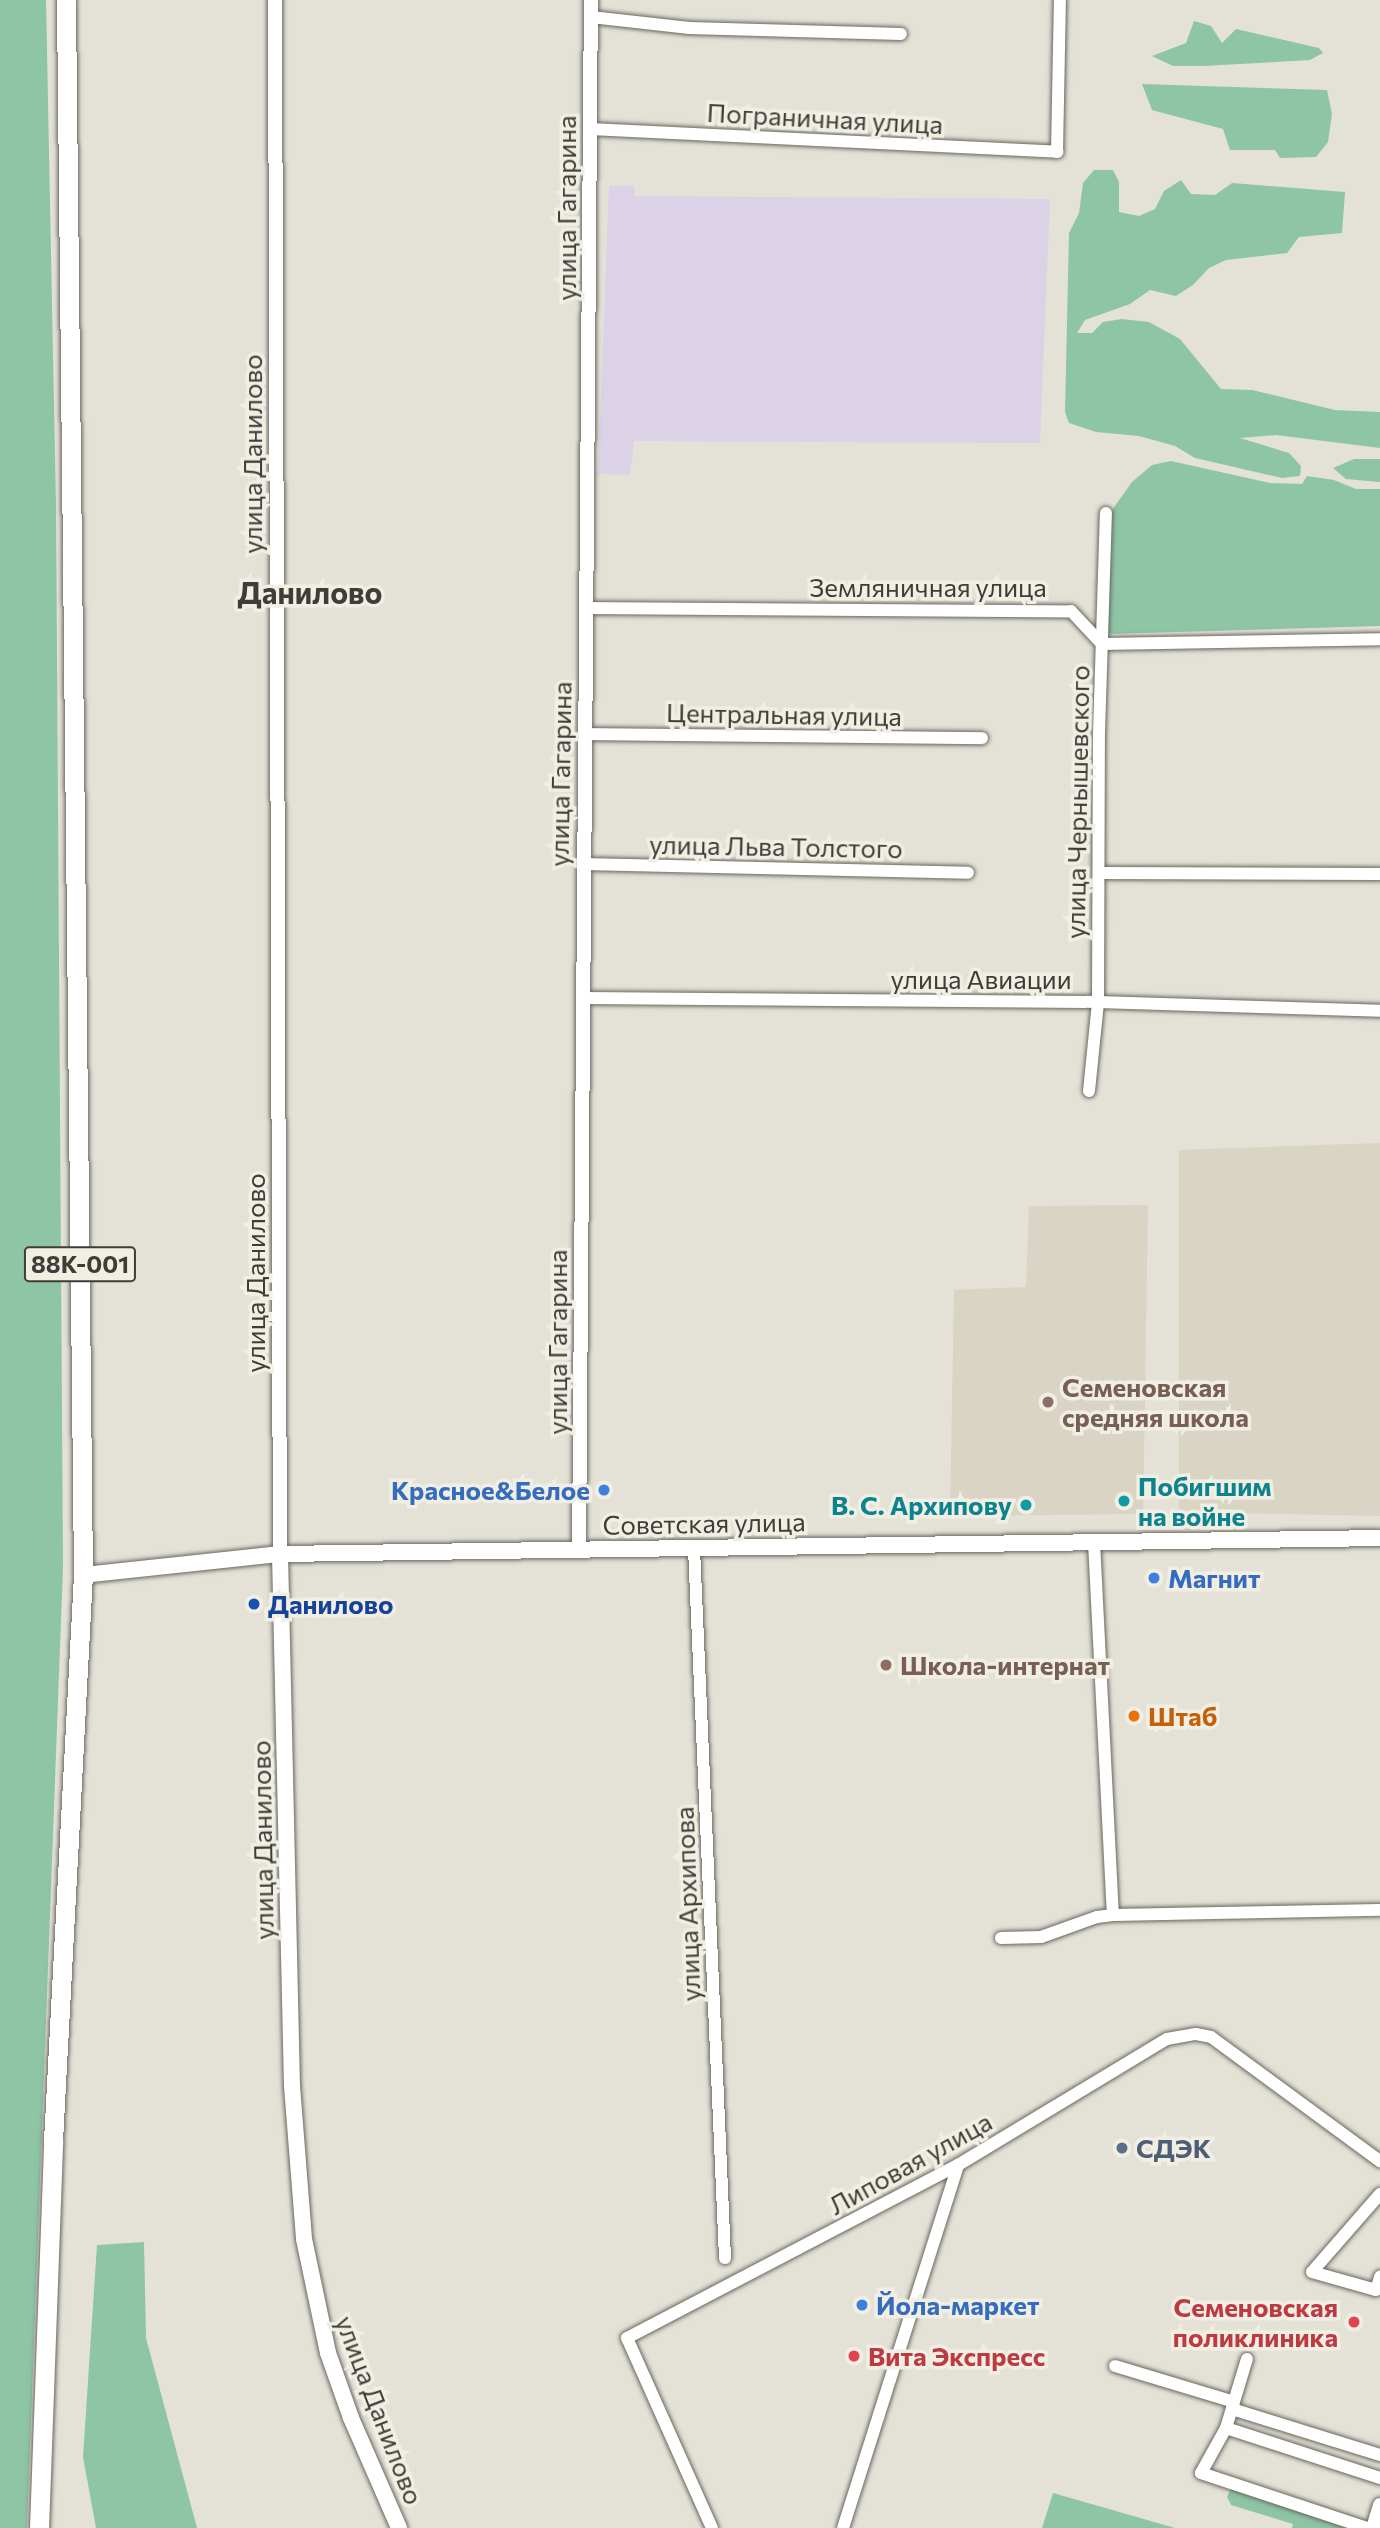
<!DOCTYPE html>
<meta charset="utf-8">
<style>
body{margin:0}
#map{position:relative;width:1380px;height:2528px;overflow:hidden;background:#e4e1d7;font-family:Commissioner,sans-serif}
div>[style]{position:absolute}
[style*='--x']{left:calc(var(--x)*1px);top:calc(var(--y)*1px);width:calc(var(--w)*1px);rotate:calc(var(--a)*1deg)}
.industrial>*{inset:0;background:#dcd2e7}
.built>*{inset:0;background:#d9d4c3}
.green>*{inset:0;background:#8ec5a5}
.roads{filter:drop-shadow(0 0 2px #69675e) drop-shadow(0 0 2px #69675e)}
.minor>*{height:12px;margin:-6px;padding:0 6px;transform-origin:6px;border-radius:6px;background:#fff}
.tertiary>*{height:14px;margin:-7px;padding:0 7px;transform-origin:7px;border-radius:7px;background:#fff}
.secondary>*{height:16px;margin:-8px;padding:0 8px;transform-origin:8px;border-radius:8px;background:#fff}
.primary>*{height:19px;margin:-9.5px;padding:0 9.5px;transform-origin:9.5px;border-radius:9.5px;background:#fff}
.dots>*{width:19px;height:19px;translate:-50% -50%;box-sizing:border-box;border:4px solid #f1eee4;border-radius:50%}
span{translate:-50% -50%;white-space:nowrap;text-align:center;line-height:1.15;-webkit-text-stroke:7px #f1eee4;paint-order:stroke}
.shield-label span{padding:2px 5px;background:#f1eee4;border:2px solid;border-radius:5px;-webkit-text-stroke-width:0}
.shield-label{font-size:24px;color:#3e3d39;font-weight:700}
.street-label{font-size:26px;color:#3e3d39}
.education-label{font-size:26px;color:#785e54;font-weight:700}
.left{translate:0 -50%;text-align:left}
.culture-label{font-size:26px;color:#0d838f;font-weight:700}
.right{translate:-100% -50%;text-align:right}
.shop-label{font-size:26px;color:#366cbe;font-weight:700}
.transit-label{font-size:26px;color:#164399;font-weight:700}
.food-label{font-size:26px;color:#c56008;font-weight:700}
.service-label{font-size:26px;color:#4e5e75;font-weight:700}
.health-label{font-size:26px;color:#be3a42;font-weight:700}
.quarter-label{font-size:30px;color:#3e3d39;font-weight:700}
</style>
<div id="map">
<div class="industrial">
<div style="clip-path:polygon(634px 185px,635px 196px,1050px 199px,1040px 443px,634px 441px,630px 475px,598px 474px,609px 186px)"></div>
</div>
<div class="built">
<div style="clip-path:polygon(1380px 1143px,1380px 1516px,1179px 1512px,1179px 1150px)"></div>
<div style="clip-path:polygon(1148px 1205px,1143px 1514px,950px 1516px,954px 1290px,1026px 1287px,1029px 1206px)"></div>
</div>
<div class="green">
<div style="clip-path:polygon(0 0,46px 0,56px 506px,63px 1567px,27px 2528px,0 2528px)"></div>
<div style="clip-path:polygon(1194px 21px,1211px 26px,1222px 43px,1236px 29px,1319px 48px,1323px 53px,1310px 60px,1203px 66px,1173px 66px,1152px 56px,1186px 43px)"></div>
<div style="clip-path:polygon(1142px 84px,1327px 90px,1332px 114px,1328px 142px,1316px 157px,1280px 158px,1275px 150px,1230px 150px,1223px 129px,1152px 110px)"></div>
<div style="clip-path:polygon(1094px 170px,1113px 170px,1119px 182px,1119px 212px,1139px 216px,1155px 209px,1164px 191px,1181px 180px,1191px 194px,1215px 195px,1232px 183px,1345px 192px,1342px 233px,1299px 237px,1287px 253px,1226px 260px,1209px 268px,1193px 285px,1176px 296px,1150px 290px,1130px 304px,1085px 320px,1077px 333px,1092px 333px,1103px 322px,1122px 319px,1149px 322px,1180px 339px,1221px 389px,1252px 390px,1335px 410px,1380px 412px,1380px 448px,1276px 435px,1240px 438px,1289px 453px,1301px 466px,1300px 476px,1282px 478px,1195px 458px,1175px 446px,1139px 436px,1096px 432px,1069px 423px,1065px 412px,1069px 233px,1079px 213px,1083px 183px)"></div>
<div style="clip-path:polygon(1354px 459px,1380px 459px,1380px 482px,1346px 479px,1333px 468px)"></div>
<div style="clip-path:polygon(1171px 461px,1270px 483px,1302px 484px,1307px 476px,1334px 480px,1356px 489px,1380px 489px,1380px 626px,1107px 634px,1112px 510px,1132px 482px,1152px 465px)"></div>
<div style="clip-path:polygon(144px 2242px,146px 2338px,197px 2528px,96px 2528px,83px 2457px,97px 2245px)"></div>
<div style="clip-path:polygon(1231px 2488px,1349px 2528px,1292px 2528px,1293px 2524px,1231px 2505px,1227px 2497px)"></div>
<div style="clip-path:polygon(1053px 2493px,1175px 2528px,1042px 2528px)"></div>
</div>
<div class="roads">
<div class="minor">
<div style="--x:591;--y:17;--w:99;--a:6.4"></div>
<div style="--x:689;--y:28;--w:212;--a:1.6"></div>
<div style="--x:591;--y:129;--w:467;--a:2.8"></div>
<div style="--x:1057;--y:152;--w:152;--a:-88.9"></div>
<div style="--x:587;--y:608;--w:484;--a:0.4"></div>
<div style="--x:1071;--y:611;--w:45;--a:46.8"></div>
<div style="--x:1102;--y:644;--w:278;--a:-1"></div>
<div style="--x:585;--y:734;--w:397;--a:0.6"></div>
<div style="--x:583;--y:864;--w:385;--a:1.3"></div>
<div style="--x:1100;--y:873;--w:280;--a:0.2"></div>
<div style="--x:582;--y:998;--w:516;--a:0.44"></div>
<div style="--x:1098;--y:1002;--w:282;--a:1.8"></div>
<div style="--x:1089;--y:1091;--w:89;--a:-84.2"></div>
<div style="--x:1098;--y:1002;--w:269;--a:-89.8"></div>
<div style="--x:1099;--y:733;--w:220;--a:-88.2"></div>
<div style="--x:1094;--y:1542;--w:373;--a:87.1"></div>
<div style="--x:694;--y:1548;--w:711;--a:87.5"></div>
<div style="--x:1001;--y:1938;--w:40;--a:-1.4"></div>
<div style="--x:1041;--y:1937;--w:59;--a:-19.7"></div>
<div style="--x:1097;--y:1917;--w:16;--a:-7"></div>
<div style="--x:1113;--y:1915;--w:267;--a:-1.1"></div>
<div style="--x:1380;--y:2194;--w:103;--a:131.1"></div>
<div style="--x:1312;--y:2272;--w:66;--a:15.7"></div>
<div style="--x:1376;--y:2290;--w:14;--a:-73"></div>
<div style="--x:1115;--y:2366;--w:124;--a:16.8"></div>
<div style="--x:1232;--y:2409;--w:155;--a:17.3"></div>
<div style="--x:1226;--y:2428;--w:72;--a:-73.1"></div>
<div style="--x:712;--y:2528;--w:208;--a:-114.1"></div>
<div style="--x:627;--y:2338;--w:373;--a:-27.6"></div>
<div style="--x:958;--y:2165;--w:244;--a:-31.1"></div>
<div style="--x:1167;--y:2039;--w:29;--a:-10"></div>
<div style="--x:1196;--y:2034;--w:15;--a:11"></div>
<div style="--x:1211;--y:2037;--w:210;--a:36.3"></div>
<div style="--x:843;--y:2528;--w:381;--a:-72.4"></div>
<div style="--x:1367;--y:2528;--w:175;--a:-161.7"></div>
<div style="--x:1201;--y:2473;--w:51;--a:-60.9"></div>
<div style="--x:1226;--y:2428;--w:162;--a:18"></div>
</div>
<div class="tertiary">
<div style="--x:275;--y:0;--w:1554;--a:89.82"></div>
<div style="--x:579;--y:1550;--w:1550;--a:-89.56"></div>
<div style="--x:1373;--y:2528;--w:24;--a:-73"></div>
</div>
<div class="secondary">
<div style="--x:280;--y:1554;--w:532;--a:88.71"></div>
<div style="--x:292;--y:2086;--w:153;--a:85.5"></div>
<div style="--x:304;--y:2239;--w:116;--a:78.1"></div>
<div style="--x:328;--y:2353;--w:69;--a:70.5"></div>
<div style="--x:351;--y:2418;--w:120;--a:66.4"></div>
<div style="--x:83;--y:1575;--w:198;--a:-6.1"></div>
<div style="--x:280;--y:1554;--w:1100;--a:-0.83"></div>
</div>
<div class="primary">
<div style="--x:39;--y:2528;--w:387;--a:-87.9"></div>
<div style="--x:53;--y:2141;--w:567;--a:-86.97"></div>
<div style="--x:83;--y:1575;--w:1575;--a:-90.62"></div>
</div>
</div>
<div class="dots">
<div style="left:1048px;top:1402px;background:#8d6e63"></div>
<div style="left:604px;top:1490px;background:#3f7fe0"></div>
<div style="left:1124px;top:1501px;background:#0f9aa8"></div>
<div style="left:1026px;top:1505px;background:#0f9aa8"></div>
<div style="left:1154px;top:1578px;background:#3f7fe0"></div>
<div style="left:254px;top:1604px;background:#1a4fb4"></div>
<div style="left:886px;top:1665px;background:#8d6e63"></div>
<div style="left:1134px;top:1716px;background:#e8710a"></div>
<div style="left:1122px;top:2148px;background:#5c6f8a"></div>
<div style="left:862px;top:2305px;background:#3f7fe0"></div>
<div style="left:1354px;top:2322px;background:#e0444e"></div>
<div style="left:854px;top:2356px;background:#e0444e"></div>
</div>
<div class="shield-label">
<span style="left:80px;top:1264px">88К-001</span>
</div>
<div class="street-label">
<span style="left:825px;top:118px;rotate:3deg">Пограничная улица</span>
<span style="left:566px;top:208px;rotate:-90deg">улица Гагарина</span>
<span style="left:252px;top:454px;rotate:-90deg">улица Данилово</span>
<span style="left:928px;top:587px">Земляничная улица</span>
<span style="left:784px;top:714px;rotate:1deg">Центральная улица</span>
<span style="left:560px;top:774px;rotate:-89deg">улица Гагарина</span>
<span style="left:1077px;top:802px;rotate:-89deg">улица Чернышевского</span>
<span style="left:776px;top:846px;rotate:1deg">улица Льва Толстого</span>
<span style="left:981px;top:979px">улица Авиации</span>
<span style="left:255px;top:1273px;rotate:-90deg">улица Данилово</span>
<span style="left:557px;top:1342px;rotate:-90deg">улица Гагарина</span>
<span style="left:704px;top:1523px;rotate:-1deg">Советская улица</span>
<span style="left:262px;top:1840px;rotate:-91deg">улица Данилово</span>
<span style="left:687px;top:1904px;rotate:-92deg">улица Архипова</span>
<span style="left:910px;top:2163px;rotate:-29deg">Липовая улица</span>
<span style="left:380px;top:2410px;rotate:69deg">улица Данилово</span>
</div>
<div class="education-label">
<span class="left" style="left:1062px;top:1402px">Семеновская<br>средняя школа</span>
<span class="left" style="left:900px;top:1665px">Школа-интернат</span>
</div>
<div class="culture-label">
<span class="left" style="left:1138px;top:1501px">Побигшим<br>на войне</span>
<span class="right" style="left:1012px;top:1505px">В. С. Архипову</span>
</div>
<div class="shop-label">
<span class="right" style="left:590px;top:1490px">Красное&amp;Белое</span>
<span class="left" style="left:1168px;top:1578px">Магнит</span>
<span class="left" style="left:876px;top:2305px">Йола-маркет</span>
</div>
<div class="transit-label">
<span class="left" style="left:268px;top:1604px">Данилово</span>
</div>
<div class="food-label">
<span class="left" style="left:1148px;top:1716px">Штаб</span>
</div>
<div class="service-label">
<span class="left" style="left:1136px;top:2148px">СДЭК</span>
</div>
<div class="health-label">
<span class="right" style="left:1338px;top:2322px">Семеновская<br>поликлиника</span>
<span class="left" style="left:868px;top:2356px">Вита Экспресс</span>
</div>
<div class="quarter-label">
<span style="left:310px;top:592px">Данилово</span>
</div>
</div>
